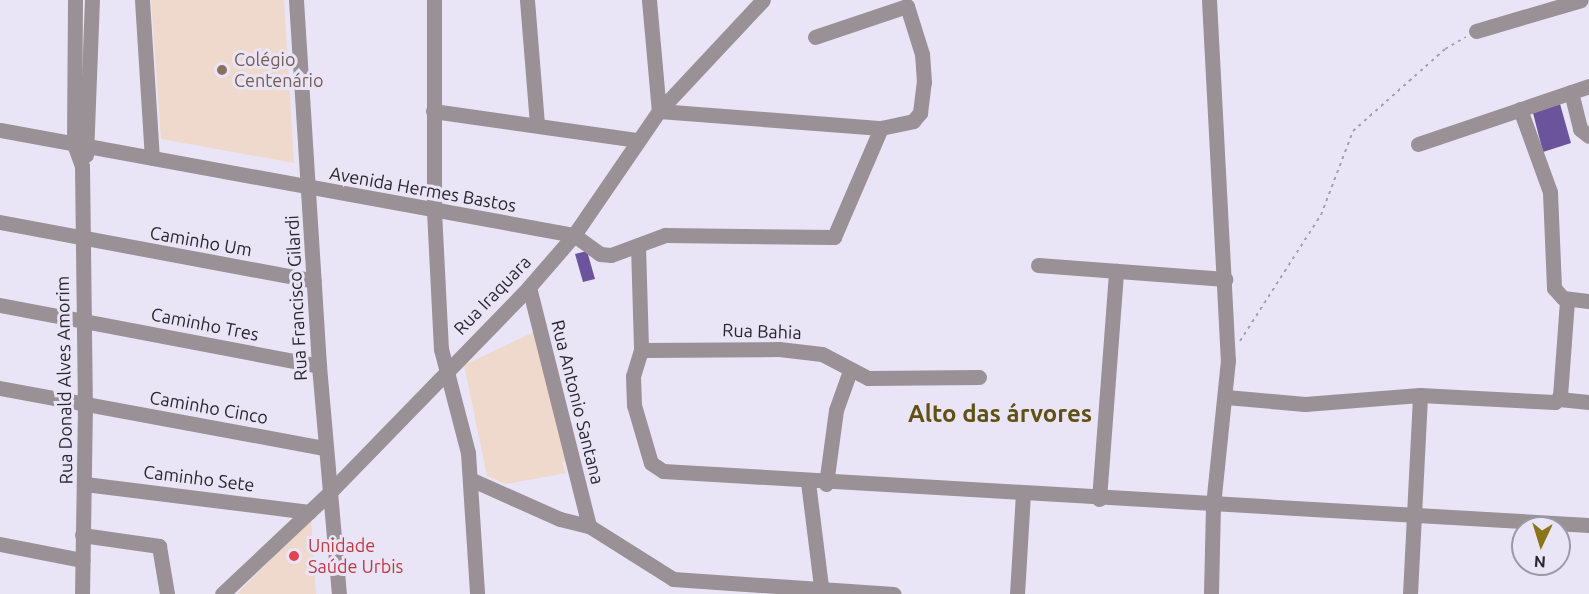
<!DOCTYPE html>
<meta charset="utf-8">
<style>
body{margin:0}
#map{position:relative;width:1589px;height:594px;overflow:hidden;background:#e9e5f7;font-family:Ubuntu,sans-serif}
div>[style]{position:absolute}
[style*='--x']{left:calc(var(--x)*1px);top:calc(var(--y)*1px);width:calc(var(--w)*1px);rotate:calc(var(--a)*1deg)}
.education>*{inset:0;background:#efd9cc}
.building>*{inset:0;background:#6b549b}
.path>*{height:2px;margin-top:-1px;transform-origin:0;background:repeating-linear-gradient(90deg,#a3a0ae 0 3px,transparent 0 7.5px)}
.minor>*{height:15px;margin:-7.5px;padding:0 7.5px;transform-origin:7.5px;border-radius:7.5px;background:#999195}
.dots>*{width:16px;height:16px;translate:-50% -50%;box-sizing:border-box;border:3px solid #e9e5f7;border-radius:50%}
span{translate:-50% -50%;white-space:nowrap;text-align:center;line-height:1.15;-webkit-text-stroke:6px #e9e5f7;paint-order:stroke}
.education-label{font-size:18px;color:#785e54}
.left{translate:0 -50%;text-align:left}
.street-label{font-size:18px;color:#29272e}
.health-label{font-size:18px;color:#be3a42}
.district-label{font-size:24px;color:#605012;font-weight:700}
.north{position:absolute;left:1511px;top:516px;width:60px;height:60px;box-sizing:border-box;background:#e9e5f7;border:2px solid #9c99a7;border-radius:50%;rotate:184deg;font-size:16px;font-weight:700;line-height:24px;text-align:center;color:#29272e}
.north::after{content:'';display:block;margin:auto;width:21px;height:27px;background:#8c7519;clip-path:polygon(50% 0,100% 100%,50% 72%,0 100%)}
</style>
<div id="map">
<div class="education">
<div style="clip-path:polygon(151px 0,284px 0,294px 163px,161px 139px)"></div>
<div style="clip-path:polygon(534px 332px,568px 460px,562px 462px,566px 473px,506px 484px,487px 476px,464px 365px)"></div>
<div style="clip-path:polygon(311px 517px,316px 594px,237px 594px)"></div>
</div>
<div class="building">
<div style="clip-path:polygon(1560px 104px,1571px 143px,1543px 152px,1533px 113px)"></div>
<div style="clip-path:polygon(587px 251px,595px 279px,583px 282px,575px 254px)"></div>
</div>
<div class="path">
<div style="--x:1240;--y:341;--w:150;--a:-57.3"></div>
<div style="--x:1321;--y:215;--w:90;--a:-69.1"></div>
<div style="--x:1353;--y:131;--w:123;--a:-41.7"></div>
<div style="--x:1445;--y:49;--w:24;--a:-30"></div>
</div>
<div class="minor">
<div style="--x:75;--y:0;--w:144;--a:90.4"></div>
<div style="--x:74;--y:144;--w:23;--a:70"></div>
<div style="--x:82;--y:166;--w:239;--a:89.3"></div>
<div style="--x:85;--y:405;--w:189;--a:90.9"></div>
<div style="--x:142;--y:0;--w:158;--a:86.4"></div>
<div style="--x:296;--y:0;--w:367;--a:86.4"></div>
<div style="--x:319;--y:366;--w:229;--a:85"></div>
<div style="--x:434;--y:0;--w:211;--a:90"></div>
<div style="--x:434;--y:211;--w:138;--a:87.1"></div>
<div style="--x:441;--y:349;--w:107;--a:75.4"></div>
<div style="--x:468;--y:453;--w:141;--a:86.3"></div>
<div style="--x:527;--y:0;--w:125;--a:85.4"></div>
<div style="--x:649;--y:0;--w:111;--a:84.9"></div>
<div style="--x:659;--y:111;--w:223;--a:4.4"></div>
<div style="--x:881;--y:128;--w:33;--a:-12"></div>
<div style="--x:913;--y:121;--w:11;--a:-49"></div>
<div style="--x:920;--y:113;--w:31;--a:-83"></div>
<div style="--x:924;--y:82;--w:28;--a:-94"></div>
<div style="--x:922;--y:54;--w:50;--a:-107.4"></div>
<div style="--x:907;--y:6;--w:97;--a:161.4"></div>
<div style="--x:1209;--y:0;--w:361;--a:87"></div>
<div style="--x:1228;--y:360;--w:146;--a:95.9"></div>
<div style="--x:1213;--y:505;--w:89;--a:91.3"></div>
<div style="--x:1476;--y:31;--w:109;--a:-16.4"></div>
<div style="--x:1571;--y:92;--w:38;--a:76"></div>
<div style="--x:1580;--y:129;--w:11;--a:38"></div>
<div style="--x:1520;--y:109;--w:88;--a:70.1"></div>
<div style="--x:1550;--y:192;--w:96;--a:87.6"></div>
<div style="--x:1554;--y:288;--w:13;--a:48"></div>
<div style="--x:1563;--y:298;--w:26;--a:7"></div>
<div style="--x:433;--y:111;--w:205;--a:8.1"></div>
<div style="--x:0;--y:130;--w:584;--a:10.37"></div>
<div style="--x:574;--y:235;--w:32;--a:36"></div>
<div style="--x:600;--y:254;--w:11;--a:5"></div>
<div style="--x:611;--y:255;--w:58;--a:-20.3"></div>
<div style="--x:665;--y:235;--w:169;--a:0.7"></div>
<div style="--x:834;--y:237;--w:119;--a:-66.7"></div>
<div style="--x:1418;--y:144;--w:181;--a:-18.7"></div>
<div style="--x:86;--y:155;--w:155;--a:-87.8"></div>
<div style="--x:0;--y:222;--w:319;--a:10.6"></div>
<div style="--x:638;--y:246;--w:104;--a:88.3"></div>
<div style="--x:641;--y:350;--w:138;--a:-0.4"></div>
<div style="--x:779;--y:349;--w:43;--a:6.6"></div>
<div style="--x:822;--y:354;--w:52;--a:27.6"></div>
<div style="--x:868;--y:378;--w:111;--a:-0.5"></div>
<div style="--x:1038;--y:265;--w:188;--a:4.3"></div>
<div style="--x:529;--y:287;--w:246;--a:75.9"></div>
<div style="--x:0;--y:305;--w:325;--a:10.8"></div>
<div style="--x:641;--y:350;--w:27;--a:107"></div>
<div style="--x:633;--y:376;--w:29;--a:88"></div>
<div style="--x:634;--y:405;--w:60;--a:73.7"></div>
<div style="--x:651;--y:463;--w:14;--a:34"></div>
<div style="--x:663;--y:471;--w:928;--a:3.34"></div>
<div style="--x:0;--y:388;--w:330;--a:10.5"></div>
<div style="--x:1226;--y:397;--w:79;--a:5.1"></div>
<div style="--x:1305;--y:404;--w:115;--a:-4.5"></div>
<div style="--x:1420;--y:395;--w:135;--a:3"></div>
<div style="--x:1555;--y:402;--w:8;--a:-50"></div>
<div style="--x:1560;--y:396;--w:96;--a:-85.8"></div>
<div style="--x:1559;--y:399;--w:30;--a:6"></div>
<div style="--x:470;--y:479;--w:98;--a:24"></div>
<div style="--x:560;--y:519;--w:30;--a:14"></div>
<div style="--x:589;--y:526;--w:99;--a:32.2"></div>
<div style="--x:673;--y:579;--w:221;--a:3.9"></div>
<div style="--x:808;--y:482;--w:113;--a:82.9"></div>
<div style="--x:85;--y:484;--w:226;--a:7.1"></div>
<div style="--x:826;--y:484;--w:75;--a:-82.3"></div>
<div style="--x:836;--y:410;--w:41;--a:-70.3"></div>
<div style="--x:1099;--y:499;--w:229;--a:-85.7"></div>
<div style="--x:82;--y:535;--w:78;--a:8.1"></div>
<div style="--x:159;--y:546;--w:49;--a:80.5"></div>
<div style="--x:0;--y:544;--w:84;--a:11"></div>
<div style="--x:222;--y:594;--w:147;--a:-43.3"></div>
<div style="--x:329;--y:493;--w:287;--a:-45.8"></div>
<div style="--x:529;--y:287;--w:69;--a:-49.1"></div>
<div style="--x:574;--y:235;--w:150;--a:-55.6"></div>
<div style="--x:659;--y:111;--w:152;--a:-46.9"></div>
<div style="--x:1017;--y:594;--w:100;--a:-86.6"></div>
<div style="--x:1410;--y:594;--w:199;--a:-87.1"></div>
</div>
<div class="dots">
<div style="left:222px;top:70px;background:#8d6e63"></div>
<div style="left:294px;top:556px;background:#e0444e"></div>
</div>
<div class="education-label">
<span class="left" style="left:234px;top:70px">Colégio<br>Centenário</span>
</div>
<div class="street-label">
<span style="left:423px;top:189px;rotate:10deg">Avenida Hermes Bastos</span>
<span style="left:201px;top:241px;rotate:10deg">Caminho Um</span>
<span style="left:492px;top:295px;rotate:-46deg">Rua Iraquara</span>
<span style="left:296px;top:298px;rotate:-93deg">Rua Francisco Gilardi</span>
<span style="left:205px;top:324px;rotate:11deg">Caminho Tres</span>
<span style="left:762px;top:331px;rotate:2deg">Rua Bahia</span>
<span style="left:64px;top:380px;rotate:-91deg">Rua Donald Alves Amorim</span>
<span style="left:578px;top:402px;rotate:76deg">Rua Antonio Santana</span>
<span style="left:209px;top:407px;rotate:10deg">Caminho Cinco</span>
<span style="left:199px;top:478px;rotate:7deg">Caminho Sete</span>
</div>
<div class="health-label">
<span class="left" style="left:308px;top:556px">Unidade<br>Saúde Urbis</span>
</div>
<div class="district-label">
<span style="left:1000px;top:414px">Alto das árvores</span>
</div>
<div class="north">N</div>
</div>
